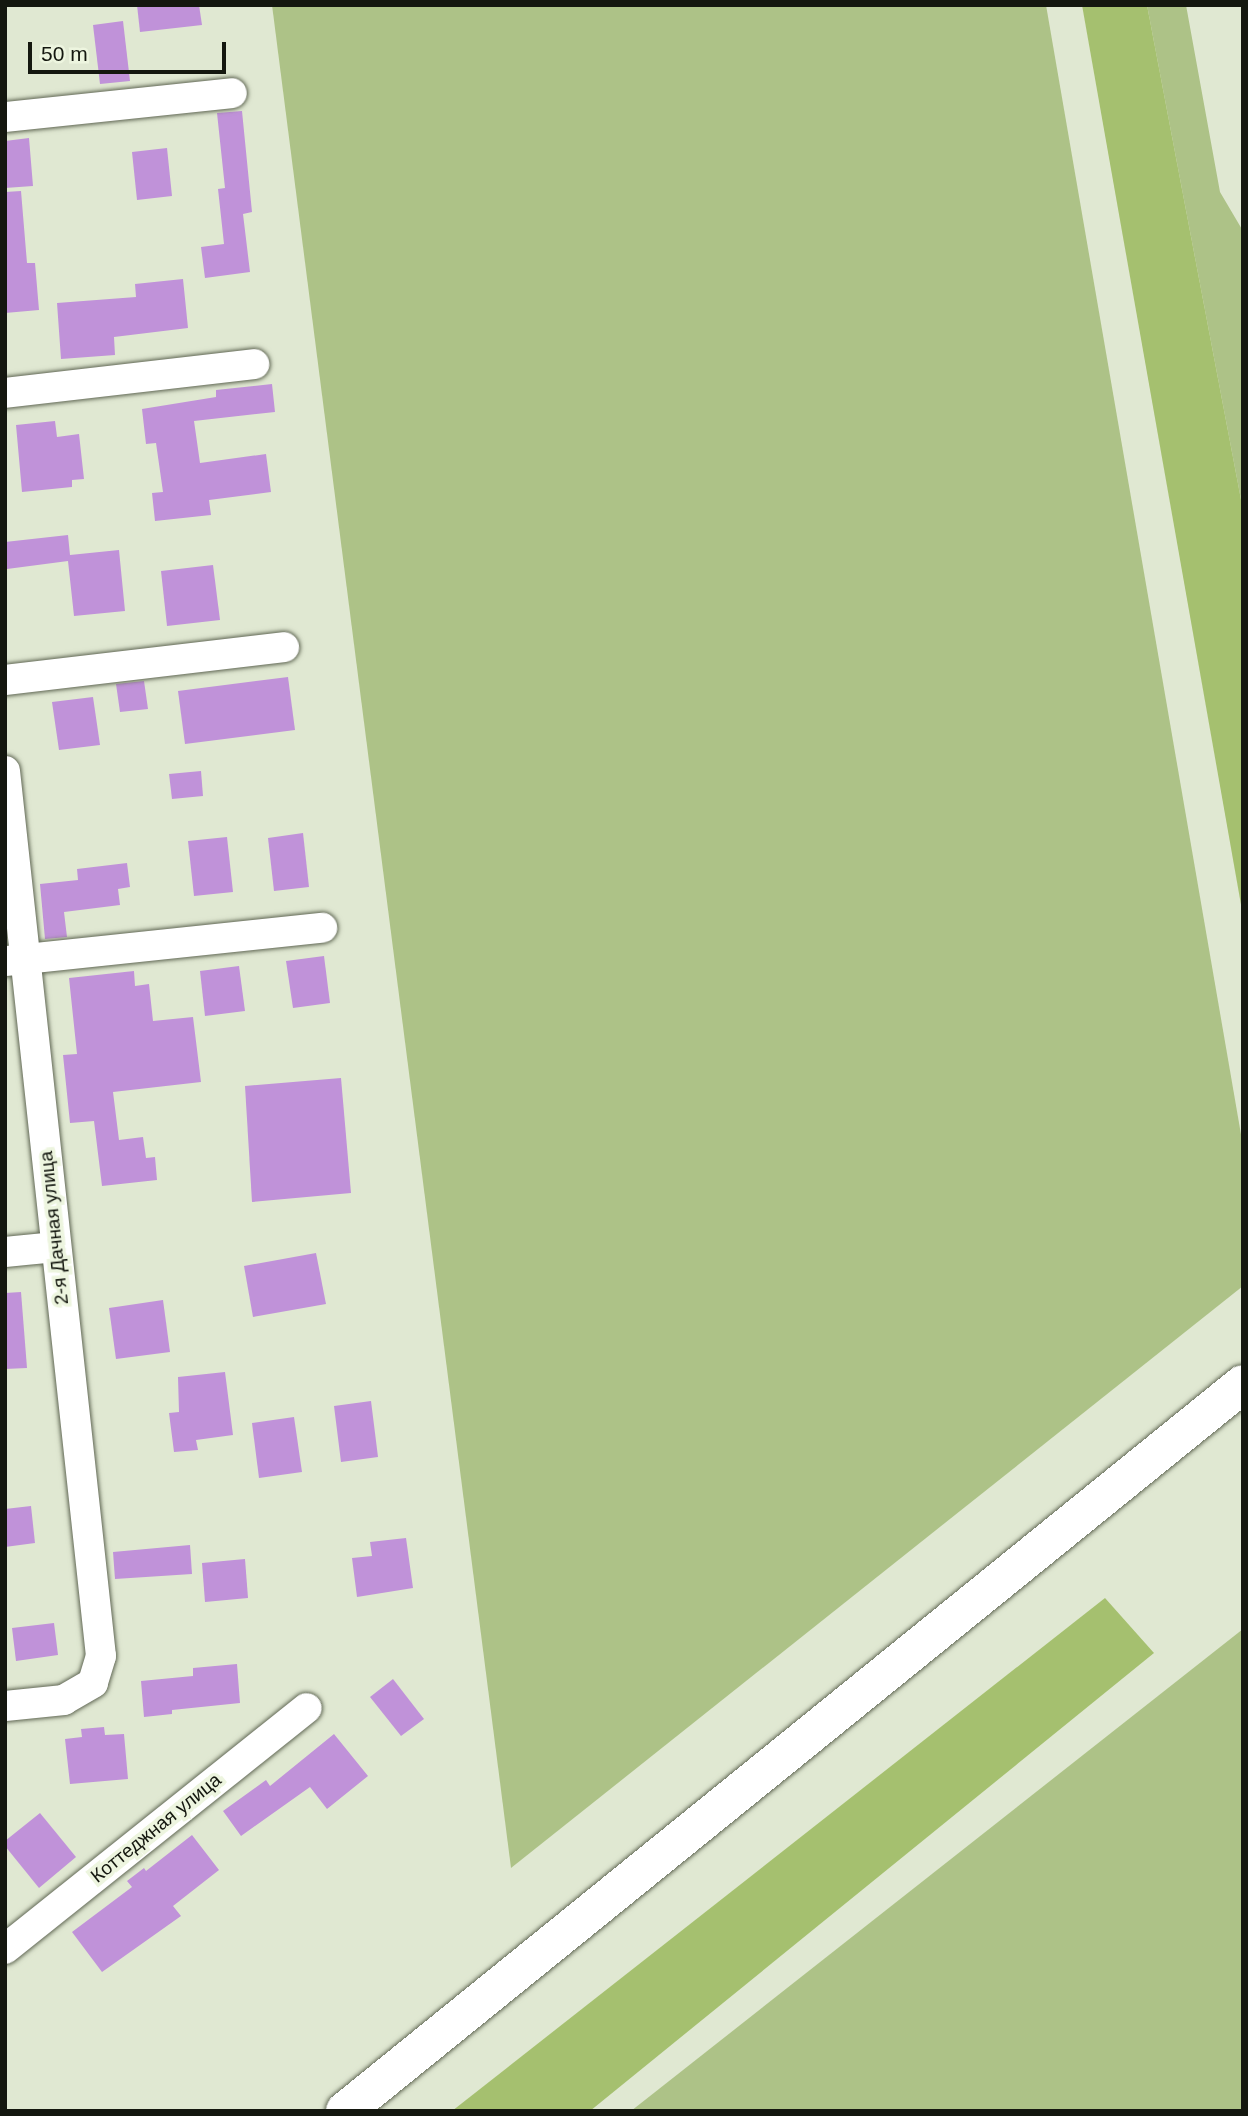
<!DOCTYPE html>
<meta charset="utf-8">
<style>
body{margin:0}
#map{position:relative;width:1248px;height:2116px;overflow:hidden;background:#e0e8d2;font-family:Helvetica,sans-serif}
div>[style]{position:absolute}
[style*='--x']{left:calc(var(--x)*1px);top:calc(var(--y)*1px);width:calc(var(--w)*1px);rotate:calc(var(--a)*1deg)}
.green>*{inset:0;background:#adc287}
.forest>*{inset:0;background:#a5c06f}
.building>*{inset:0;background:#c092d9}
.roads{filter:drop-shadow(0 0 2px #616855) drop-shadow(0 0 2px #616855)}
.minor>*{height:30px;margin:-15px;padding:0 15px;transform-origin:15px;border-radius:15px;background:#fff}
.secondary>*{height:38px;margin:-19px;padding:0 19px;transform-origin:19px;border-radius:19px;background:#fff}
span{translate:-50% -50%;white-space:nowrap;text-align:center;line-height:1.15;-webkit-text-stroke:7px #edf5df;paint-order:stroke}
.street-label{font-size:19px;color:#14170f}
.frame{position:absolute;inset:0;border:7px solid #14170f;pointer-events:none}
.scale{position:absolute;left:28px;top:42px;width:198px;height:32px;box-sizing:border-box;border:4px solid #14170f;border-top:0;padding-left:9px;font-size:21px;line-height:24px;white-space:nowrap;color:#14170f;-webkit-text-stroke:5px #edf5df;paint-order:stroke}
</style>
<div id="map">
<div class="green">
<div style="clip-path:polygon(272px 5px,1046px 5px,1243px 1146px,1243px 1286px,511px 1868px)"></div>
<div style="clip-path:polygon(1147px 5px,1186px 5px,1220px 192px,1243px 231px,1243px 510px)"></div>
<div style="clip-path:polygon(1243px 1629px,1243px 2111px,631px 2111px)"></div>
</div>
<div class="forest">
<div style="clip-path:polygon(1082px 5px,1147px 5px,1243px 510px,1243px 916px)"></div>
<div style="clip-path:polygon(1105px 1598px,1154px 1653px,590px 2111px,452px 2111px)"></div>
</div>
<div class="building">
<div style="clip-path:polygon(137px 5px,199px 5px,202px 25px,140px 32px)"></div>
<div style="clip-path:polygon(123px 21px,130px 81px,100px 84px,93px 25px)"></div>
<div style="clip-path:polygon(242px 111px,252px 212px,243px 214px,250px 272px,205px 278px,201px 247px,224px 244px,218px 189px,225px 188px,217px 113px)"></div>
<div style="clip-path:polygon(29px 138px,33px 186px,5px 188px,5px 141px)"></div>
<div style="clip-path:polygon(167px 148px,172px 196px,137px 200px,132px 152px)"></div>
<div style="clip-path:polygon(21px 191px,27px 263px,35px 263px,39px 310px,5px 313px,5px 192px)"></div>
<div style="clip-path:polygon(183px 279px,188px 328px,114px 337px,115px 355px,61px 359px,57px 303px,136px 297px,135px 284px)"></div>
<div style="clip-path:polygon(272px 384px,275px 412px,194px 421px,200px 463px,266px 454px,271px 492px,209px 500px,211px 515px,155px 521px,152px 493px,163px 492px,156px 443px,146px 444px,142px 409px,216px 397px,216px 390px)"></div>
<div style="clip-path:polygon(55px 421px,57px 437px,79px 434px,84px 479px,72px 480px,72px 487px,22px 492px,16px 425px)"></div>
<div style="clip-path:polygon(68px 535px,70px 555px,119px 550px,125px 611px,74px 616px,68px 561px,7px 569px,5px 542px)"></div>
<div style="clip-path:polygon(213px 565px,220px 620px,167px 626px,161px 571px)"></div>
<div style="clip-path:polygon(288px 677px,295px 730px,185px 744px,178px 691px)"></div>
<div style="clip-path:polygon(144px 681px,148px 709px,120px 712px,116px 684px)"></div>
<div style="clip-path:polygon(93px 697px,100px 745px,59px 750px,52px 702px)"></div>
<div style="clip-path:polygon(201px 771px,203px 796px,172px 799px,169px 774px)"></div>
<div style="clip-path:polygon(303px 833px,309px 887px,274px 891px,268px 838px)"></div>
<div style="clip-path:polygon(227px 837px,233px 892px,194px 896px,188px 841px)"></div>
<div style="clip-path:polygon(127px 863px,130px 887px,118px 889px,120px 905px,64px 912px,67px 937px,45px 939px,40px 884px,78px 880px,77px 869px)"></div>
<div style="clip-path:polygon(324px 956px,330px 1003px,293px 1008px,286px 961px)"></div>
<div style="clip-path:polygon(239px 966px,245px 1011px,205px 1016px,200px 971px)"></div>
<div style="clip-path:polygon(134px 971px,135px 986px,149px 984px,153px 1021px,193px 1017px,201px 1082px,113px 1092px,119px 1140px,143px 1137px,146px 1158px,155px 1157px,157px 1180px,102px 1186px,94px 1121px,70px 1123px,63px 1055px,77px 1054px,69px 978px)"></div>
<div style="clip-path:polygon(341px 1078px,351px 1193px,252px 1202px,245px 1086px)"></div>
<div style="clip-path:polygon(316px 1253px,326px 1304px,253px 1317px,244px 1266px)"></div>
<div style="clip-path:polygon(21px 1292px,27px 1368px,5px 1369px,5px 1293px)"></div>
<div style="clip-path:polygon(163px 1300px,170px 1352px,116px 1359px,109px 1308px)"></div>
<div style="clip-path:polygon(225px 1372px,233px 1435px,196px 1440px,198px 1450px,174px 1452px,169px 1413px,179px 1412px,178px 1377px)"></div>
<div style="clip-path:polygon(371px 1401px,378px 1457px,341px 1462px,334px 1406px)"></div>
<div style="clip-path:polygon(294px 1417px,302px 1472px,259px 1478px,252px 1423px)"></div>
<div style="clip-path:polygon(31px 1506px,35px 1543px,5px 1547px,5px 1509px)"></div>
<div style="clip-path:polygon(406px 1538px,413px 1588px,357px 1597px,352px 1558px,372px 1556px,370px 1542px)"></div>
<div style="clip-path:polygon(190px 1545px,192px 1574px,115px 1579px,113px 1552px)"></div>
<div style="clip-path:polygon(245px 1559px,248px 1598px,205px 1602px,202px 1563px)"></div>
<div style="clip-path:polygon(54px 1623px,58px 1655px,16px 1661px,12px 1628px)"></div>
<div style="clip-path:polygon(237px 1664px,240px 1703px,172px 1710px,172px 1714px,144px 1717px,141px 1681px,193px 1676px,193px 1668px)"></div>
<div style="clip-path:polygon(393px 1679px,424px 1719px,401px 1736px,370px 1697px)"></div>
<div style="clip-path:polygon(104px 1727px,105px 1735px,124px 1734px,128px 1779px,70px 1784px,65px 1739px,82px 1737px,81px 1729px)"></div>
<div style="clip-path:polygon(334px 1734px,368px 1776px,327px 1809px,310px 1787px,241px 1836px,223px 1811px,266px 1780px,270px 1786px)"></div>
<div style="clip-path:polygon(40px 1813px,76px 1857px,39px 1888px,5px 1846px,5px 1841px)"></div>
<div style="clip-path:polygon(192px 1835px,219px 1870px,173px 1906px,181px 1916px,102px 1972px,72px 1932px,132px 1887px,127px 1881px,144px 1868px,146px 1871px)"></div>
</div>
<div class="roads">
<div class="minor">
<div style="--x:5;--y:117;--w:228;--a:-6"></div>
<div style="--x:5;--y:393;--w:251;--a:-6.6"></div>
<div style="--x:5;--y:680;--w:281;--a:-6.7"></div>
<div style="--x:5;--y:771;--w:890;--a:83.81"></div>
<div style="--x:101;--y:1656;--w:28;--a:107"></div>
<div style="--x:93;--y:1683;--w:34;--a:150"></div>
<div style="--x:64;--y:1700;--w:59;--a:174.2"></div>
<div style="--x:6;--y:961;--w:318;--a:-6"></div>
<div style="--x:5;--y:1252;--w:51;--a:-5.6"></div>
<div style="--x:5;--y:1949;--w:386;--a:-38.6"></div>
</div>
<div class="secondary">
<div style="--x:345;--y:2111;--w:1155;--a:-38.99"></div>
</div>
</div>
<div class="street-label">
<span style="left:54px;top:1228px;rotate:-96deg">2-я Дачная улица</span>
<span style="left:156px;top:1828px;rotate:-39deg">Коттеджная улица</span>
</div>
<div class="frame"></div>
<div class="scale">50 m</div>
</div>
